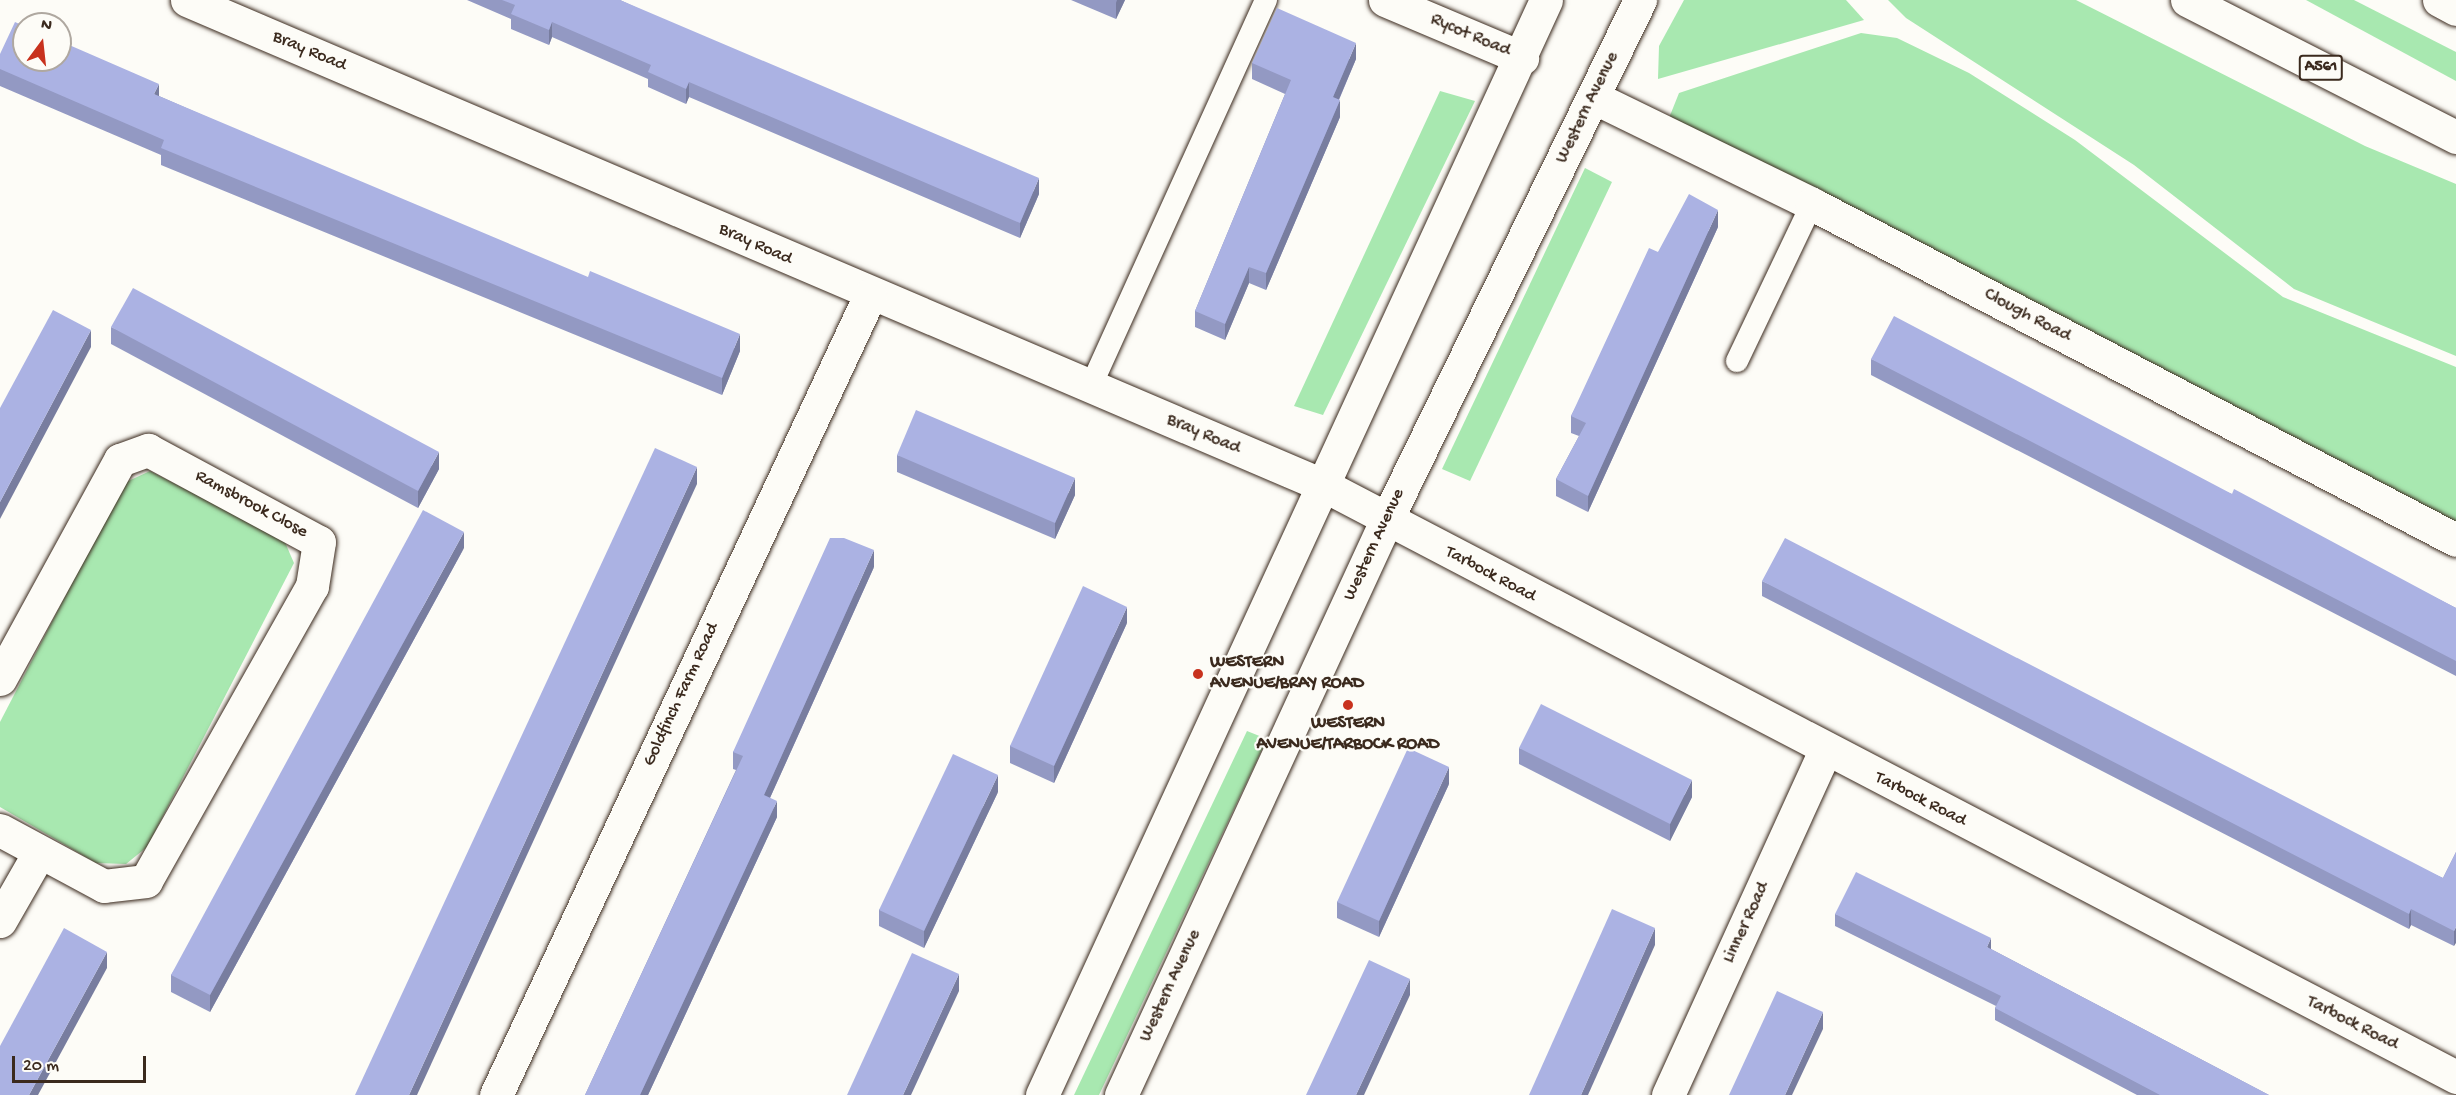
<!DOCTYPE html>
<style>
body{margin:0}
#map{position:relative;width:2456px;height:1095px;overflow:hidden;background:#fdfcf7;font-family:"Gochi Hand",sans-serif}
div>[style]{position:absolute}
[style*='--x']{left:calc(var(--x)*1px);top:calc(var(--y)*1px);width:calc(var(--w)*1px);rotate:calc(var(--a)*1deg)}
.green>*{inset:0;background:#a8e8b0}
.roads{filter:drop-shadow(0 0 2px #3b2a1e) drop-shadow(0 0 2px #3b2a1e)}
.service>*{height:22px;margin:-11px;padding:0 11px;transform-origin:11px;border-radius:11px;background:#fdfcf7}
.minor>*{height:33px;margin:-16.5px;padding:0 16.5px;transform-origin:16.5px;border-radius:16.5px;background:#fdfcf7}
.tertiary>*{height:33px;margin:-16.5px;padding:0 16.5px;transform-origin:16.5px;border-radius:16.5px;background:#fdfcf7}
.trunk>*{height:33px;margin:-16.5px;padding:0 16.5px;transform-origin:16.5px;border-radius:16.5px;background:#fdfcf7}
.wall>*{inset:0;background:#9399c3}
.shaded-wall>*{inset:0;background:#787d9f}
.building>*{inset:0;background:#abb2e3}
.dots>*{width:16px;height:16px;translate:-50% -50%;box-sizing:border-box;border:3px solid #fdfcf7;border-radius:50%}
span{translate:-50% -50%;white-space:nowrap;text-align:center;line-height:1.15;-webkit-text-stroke:4.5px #fdfcf7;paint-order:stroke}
.shield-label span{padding:2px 4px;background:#fdfcf7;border:2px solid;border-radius:4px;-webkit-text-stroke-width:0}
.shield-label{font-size:16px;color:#3b2a1e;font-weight:700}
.street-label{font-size:18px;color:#3b2a1e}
.poi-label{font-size:18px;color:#3b2a1e;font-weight:700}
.left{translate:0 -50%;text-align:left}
.north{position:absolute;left:12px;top:12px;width:60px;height:60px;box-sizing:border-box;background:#fdfcf7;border:2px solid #afa8a0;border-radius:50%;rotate:15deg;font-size:16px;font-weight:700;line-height:24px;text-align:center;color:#3b2a1e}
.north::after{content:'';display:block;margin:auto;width:21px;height:27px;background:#c8321e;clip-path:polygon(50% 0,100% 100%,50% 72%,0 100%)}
.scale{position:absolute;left:12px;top:1056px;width:134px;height:27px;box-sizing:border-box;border:3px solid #3b2a1e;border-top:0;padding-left:8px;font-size:18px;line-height:21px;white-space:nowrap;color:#3b2a1e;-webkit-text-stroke:4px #fdfcf7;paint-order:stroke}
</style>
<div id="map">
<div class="green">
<div style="clip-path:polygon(1684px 0,1846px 0,1864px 20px,1658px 79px,1659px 46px)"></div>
<div style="clip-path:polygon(1888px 0,2076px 0,2365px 146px,2456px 184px,2456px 356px,2294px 289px,2134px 165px,1906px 18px)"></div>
<div style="clip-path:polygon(2306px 0,2354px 0,2456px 52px,2456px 81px)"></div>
<div style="clip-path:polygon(1861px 33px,1897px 38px,1969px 73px,2075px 140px,2283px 297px,2456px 367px,2456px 525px,1669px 118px,1679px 93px)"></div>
<div style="clip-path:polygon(1440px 91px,1475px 101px,1323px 415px,1294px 406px)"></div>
<div style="clip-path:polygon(1585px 168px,1612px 182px,1470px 481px,1442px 469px)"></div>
<div style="clip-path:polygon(150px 471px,284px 540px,294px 563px,147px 847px,126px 864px,96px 863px,0 807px,0 722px,124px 483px)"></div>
<div style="clip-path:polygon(1247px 731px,1267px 739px,1099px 1095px,1074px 1095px)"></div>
</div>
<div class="roads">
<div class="service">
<div style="--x:1737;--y:361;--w:174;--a:-64.5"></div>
<div style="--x:1090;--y:388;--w:426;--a:-65.6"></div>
</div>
<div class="minor">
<div style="--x:187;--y:0;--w:1237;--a:23.13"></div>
<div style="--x:1325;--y:486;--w:1276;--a:27.59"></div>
<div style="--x:1385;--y:0;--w:149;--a:22.9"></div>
<div style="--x:1595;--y:98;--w:242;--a:26"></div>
<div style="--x:1812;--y:204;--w:726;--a:27.55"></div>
<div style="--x:0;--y:679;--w:250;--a:-61.3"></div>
<div style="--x:120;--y:460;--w:30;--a:-20"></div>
<div style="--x:148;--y:450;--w:194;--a:28.3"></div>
<div style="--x:319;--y:542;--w:45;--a:99"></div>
<div style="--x:312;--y:586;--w:338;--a:119.4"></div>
<div style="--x:146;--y:881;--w:42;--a:173.2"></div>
<div style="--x:104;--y:886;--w:118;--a:-151.7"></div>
<div style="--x:0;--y:921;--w:78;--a:-60.2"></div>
<div style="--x:496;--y:1095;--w:883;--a:-64.94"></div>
<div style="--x:1668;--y:1095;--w:378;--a:-65.5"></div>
</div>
<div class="tertiary">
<div style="--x:1042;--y:1095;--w:1205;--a:-65.28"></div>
<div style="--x:1121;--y:1095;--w:632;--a:-65.22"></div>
<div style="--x:1386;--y:521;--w:580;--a:-64.01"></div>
</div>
<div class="trunk">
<div style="--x:2187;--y:0;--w:302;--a:27"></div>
<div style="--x:2439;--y:0;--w:19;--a:28"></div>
</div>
</div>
<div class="wall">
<div style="clip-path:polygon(467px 0,620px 0,1039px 194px,1020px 238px,689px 97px,686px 104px,648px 87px,648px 79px,552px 37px,549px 45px,511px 29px,511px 19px)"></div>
<div style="clip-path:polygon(1071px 0,1125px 0,1116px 19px)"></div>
<div style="clip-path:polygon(0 54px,159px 96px,740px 351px,722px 395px,161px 165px,161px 155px,0 86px)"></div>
<div style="clip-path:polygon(1356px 59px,1339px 100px,1340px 117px,1266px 290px,1249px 283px,1225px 340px,1195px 327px,1195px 311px,1285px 94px,1252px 79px,1252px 63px)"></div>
<div style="clip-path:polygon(1718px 227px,1588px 512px,1556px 496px,1556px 479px,1579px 436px,1571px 433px,1571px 416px,1658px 252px)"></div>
<div style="clip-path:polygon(111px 327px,439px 469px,418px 508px,111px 344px)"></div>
<div style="clip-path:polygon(1871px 359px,2232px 494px,2456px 608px,2456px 676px,1871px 375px)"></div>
<div style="clip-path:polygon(897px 455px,1075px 495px,1055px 539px,897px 472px)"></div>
<div style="clip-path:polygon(464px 548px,210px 1012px,171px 992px,171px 975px)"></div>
<div style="clip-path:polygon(874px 567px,770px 798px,777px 817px,648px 1095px,585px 1095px,736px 770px,733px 769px,733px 752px)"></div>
<div style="clip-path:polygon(1762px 581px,2443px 878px,2456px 852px,2454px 946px,2411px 925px,2409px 929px,1762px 596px)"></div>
<div style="clip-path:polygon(1127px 623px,1054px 783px,1010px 763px,1010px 746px)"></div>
<div style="clip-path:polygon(1519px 748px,1692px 797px,1670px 841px,1519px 764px)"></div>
<div style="clip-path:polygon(1449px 784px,1379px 937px,1337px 918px,1337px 902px)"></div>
<div style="clip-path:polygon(998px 792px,924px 948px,879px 926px,879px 910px)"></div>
<div style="clip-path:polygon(1835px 914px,1991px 949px,2269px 1095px,2137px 1095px,1995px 1020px,1995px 1008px,1996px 1006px,1835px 926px)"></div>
</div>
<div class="shaded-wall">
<div style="clip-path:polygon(1117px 0,1125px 0,1116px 19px,1116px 3px)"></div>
<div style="clip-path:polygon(552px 22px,552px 37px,549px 45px,549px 30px)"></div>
<div style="clip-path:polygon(1356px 43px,1356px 59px,1333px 113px,1333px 97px)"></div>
<div style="clip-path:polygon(689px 82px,689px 97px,686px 104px,686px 89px)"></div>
<div style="clip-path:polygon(159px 84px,159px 100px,154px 94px)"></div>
<div style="clip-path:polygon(1340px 100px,1340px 117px,1266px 290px,1266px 273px)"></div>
<div style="clip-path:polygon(1039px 178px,1039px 194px,1020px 238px,1020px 223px)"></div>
<div style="clip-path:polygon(1718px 210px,1718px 227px,1588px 512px,1588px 496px)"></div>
<div style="clip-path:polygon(1249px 267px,1249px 283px,1225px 340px,1225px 324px)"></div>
<div style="clip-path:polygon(91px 330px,91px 347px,0 519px,0 502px)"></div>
<div style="clip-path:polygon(740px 334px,740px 351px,722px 395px,722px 378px)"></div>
<div style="clip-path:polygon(439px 452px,439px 469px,418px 508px,418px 491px)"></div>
<div style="clip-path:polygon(697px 467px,697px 484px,417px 1095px,409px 1095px)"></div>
<div style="clip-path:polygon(1075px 478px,1075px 495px,1055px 539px,1055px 523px)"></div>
<div style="clip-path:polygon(464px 532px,464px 548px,210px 1012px,210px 995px)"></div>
<div style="clip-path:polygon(874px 550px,874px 567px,764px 811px,764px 795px)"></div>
<div style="clip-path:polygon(1127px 607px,1127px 623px,1054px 783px,1054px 766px)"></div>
<div style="clip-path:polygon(1449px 767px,1449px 784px,1379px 937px,1379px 921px)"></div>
<div style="clip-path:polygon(998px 775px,998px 792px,924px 948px,924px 931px)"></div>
<div style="clip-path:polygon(1692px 780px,1692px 797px,1670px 841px,1670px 824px)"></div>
<div style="clip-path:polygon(777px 801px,777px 817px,648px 1095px,640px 1095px)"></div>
<div style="clip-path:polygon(2411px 909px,2411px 925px,2409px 929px,2409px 914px)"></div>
<div style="clip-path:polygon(2456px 927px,2456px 943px,2454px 946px,2454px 931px)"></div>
<div style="clip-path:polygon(1655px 928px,1655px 945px,1588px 1095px,1581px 1095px)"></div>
<div style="clip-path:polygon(1991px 938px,1991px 951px,1987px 947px)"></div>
<div style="clip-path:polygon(107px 952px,107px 968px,38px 1095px,29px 1095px)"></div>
<div style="clip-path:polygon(959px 974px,959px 991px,911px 1095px,903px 1095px)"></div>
<div style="clip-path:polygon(1410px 979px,1410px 995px,1364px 1095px,1356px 1095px)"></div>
<div style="clip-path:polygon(1823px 1012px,1823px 1029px,1792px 1095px,1785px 1095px)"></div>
</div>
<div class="building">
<div style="clip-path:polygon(502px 0,620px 0,1039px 178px,1020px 223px,689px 82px,686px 89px,648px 72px,651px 65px,552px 22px,549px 30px,511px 14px,515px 5px)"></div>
<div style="clip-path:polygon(1277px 8px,1356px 43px,1333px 97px,1340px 100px,1266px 273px,1249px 267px,1225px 324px,1195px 311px,1291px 80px,1252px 63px)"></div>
<div style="clip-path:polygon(15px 22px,24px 26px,24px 60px,60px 60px,60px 41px,159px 84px,154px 94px,588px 277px,590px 271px,740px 334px,722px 378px,161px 148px,164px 140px,0 69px,0 54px)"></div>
<div style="clip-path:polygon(1689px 194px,1718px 210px,1588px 496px,1556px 479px,1586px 423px,1571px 416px,1649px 248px,1658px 252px)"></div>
<div style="clip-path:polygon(133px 288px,439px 452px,418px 491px,111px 327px)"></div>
<div style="clip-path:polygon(53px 310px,91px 330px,0 502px,0 408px)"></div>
<div style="clip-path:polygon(1894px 316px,2232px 494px,2234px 489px,2456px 608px,2456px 661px,1871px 359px)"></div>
<div style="clip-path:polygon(916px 410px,1075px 478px,1055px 523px,897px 455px)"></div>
<div style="clip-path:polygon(655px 448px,697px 467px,409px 1095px,355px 1095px)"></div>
<div style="clip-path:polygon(423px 510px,464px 532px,210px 995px,171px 975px)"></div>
<div style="clip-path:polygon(830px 538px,844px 538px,874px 550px,764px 795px,777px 801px,640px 1095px,585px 1095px,743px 756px,733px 752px)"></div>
<div style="clip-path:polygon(1785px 538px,2443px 878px,2456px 852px,2456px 927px,2454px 931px,2411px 909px,2409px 914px,1762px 581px)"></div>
<div style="clip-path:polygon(1083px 586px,1127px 607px,1054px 766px,1010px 746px)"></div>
<div style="clip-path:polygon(1541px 704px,1692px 780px,1670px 824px,1519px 748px)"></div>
<div style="clip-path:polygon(1408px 748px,1449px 767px,1379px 921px,1337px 902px)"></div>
<div style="clip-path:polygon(953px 754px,998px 775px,924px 931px,879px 910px)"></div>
<div style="clip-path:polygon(1856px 872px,1991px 938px,1987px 947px,2269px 1095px,2160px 1095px,1995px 1008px,2001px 996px,1835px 914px)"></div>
<div style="clip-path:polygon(1612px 909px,1655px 928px,1581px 1095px,1529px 1095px)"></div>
<div style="clip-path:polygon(64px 928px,107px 952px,29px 1095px,0 1095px,0 1046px)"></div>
<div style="clip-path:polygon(912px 953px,959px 974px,903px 1095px,847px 1095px)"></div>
<div style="clip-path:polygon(1369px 960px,1410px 979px,1356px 1095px,1306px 1095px)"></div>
<div style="clip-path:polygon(1777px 991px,1823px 1012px,1785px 1095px,1729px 1095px)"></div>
</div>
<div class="dots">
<div style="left:1198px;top:674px;background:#c8321e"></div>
<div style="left:1348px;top:705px;background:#c8321e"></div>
</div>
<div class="shield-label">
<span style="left:2321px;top:68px">A561</span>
</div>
<div class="street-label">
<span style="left:1470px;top:36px;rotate:23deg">Rycot Road</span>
<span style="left:309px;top:52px;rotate:23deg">Bray Road</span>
<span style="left:1588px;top:108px;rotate:-64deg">Western Avenue</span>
<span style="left:755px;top:245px;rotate:24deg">Bray Road</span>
<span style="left:2027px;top:316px;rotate:28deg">Clough Road</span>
<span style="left:1203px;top:435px;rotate:23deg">Bray Road</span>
<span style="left:251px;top:505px;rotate:28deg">Ramsbrook Close</span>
<span style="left:1375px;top:545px;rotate:-65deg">Western Avenue</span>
<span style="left:1490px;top:575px;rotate:28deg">Tarbock Road</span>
<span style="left:682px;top:695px;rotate:-65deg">Goldfinch Farm Road</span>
<span style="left:1920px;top:800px;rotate:27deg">Tarbock Road</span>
<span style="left:1747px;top:923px;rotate:-65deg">Linner Road</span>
<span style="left:1171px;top:986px;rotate:-65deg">Western Avenue</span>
<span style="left:2352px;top:1024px;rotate:27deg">Tarbock Road</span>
</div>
<div class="poi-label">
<span class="left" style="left:1210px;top:674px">WESTERN<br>AVENUE/BRAY ROAD</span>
<span style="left:1348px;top:735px">WESTERN<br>AVENUE/TARBOCK ROAD</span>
</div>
<div class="north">N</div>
<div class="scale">20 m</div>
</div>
